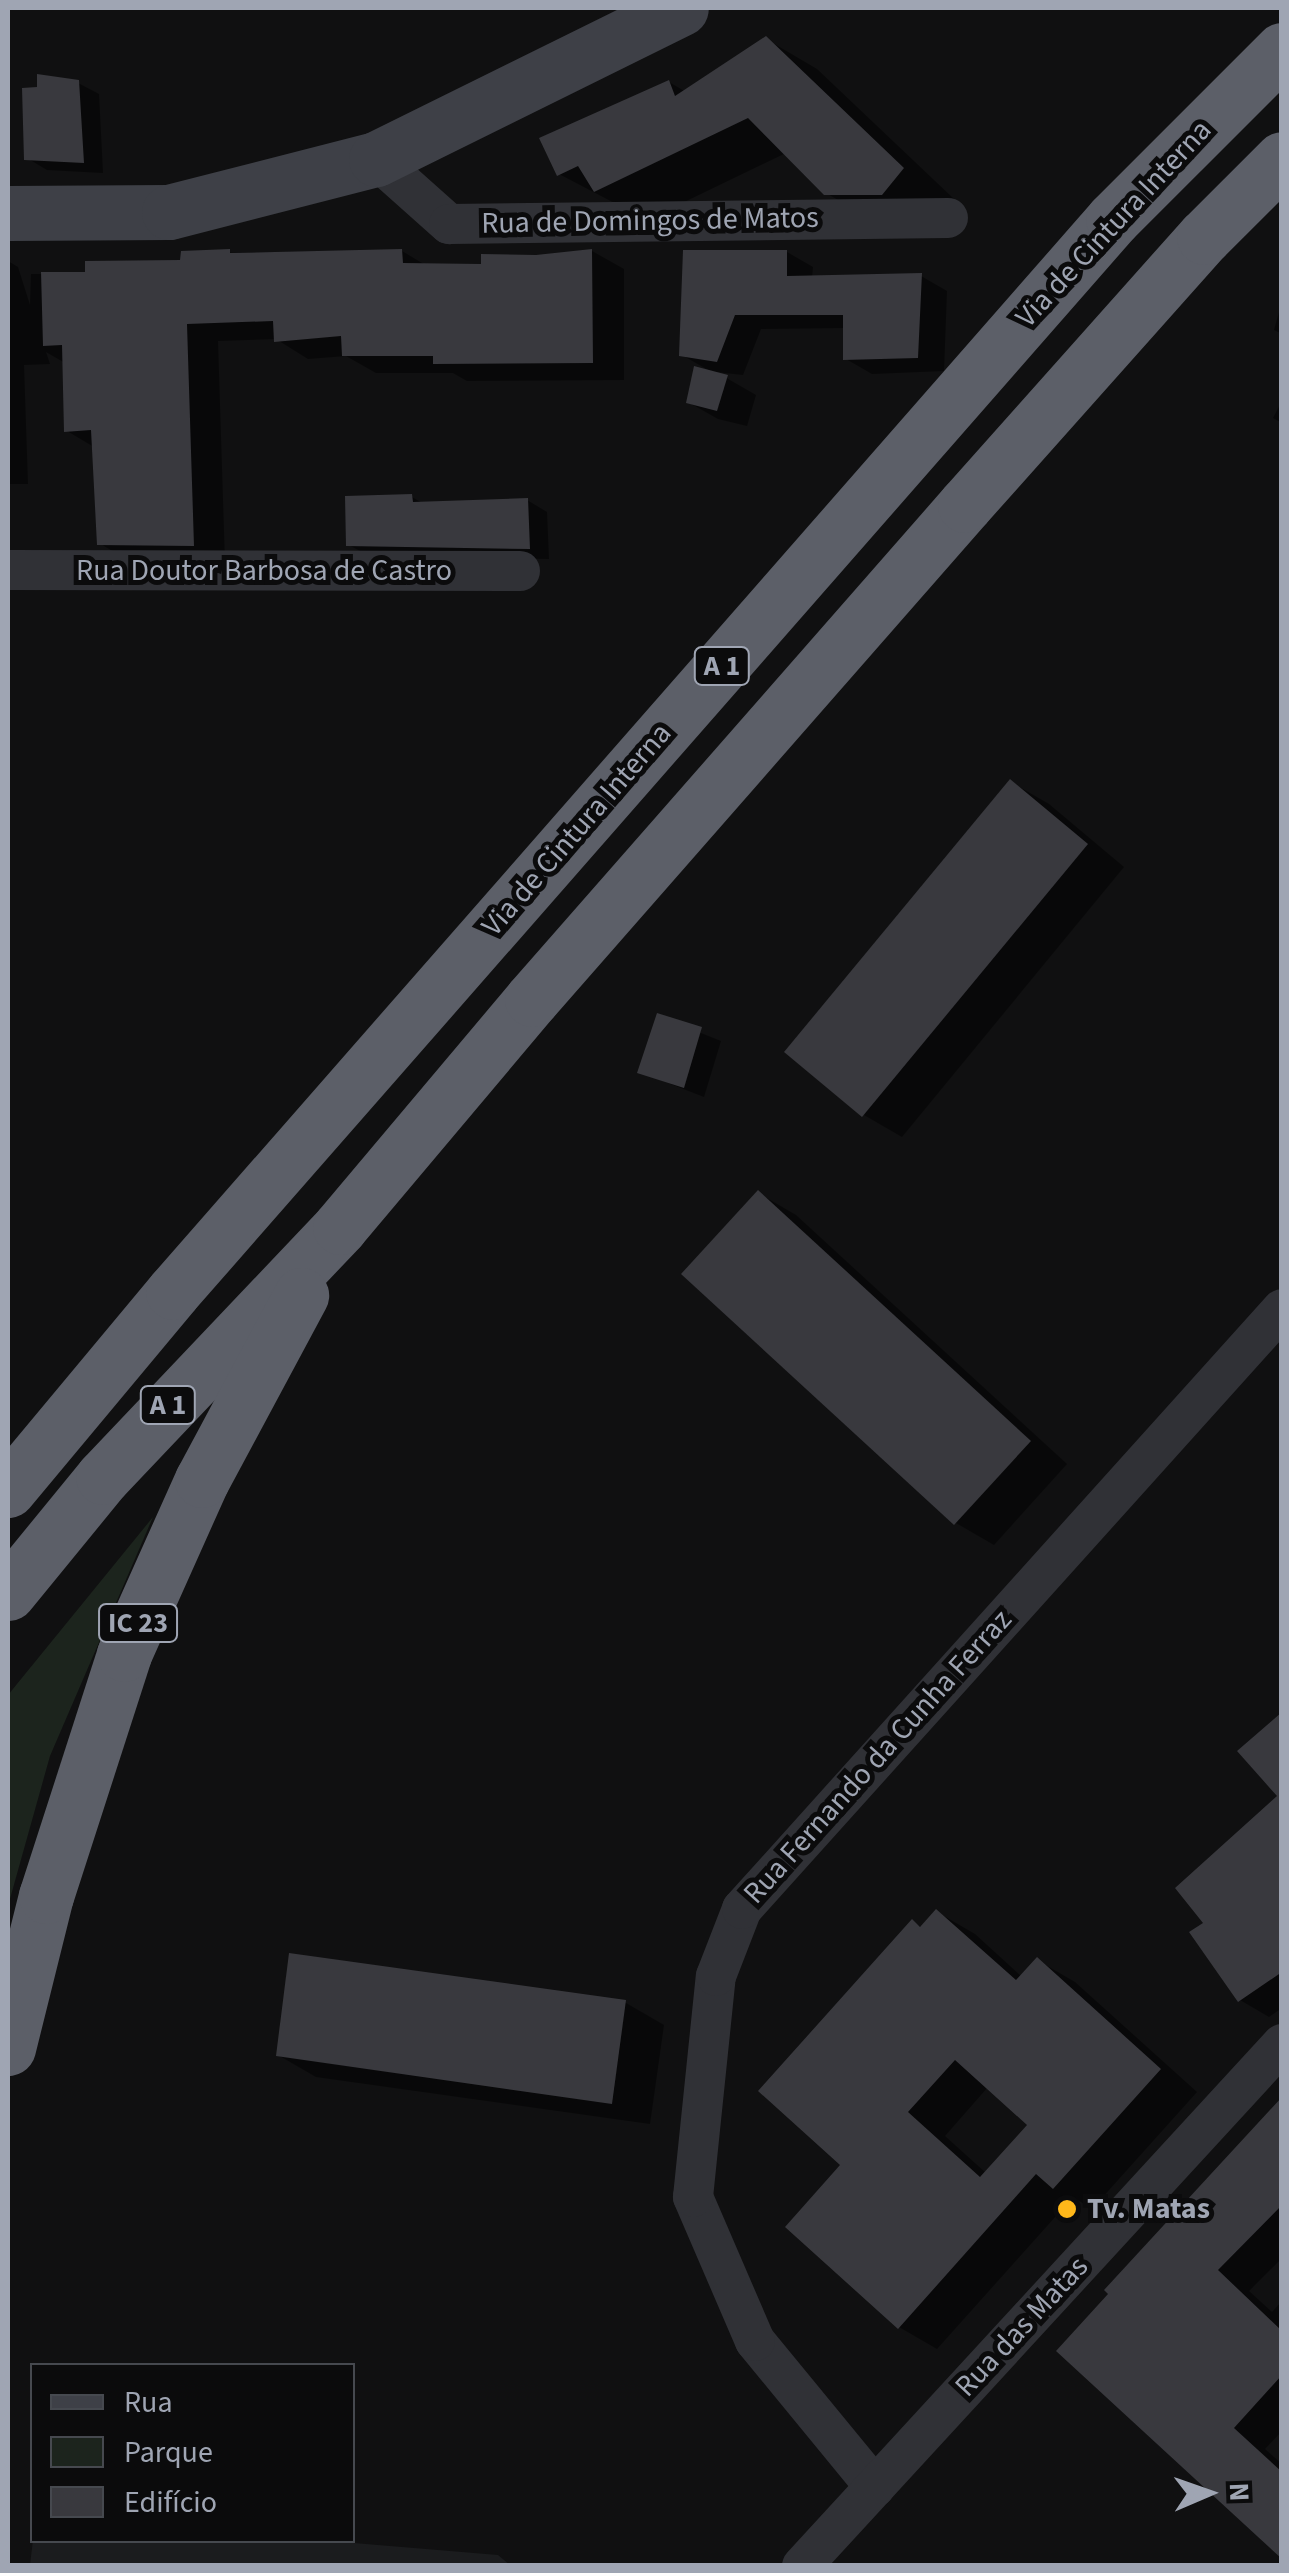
<!DOCTYPE html>
<meta charset="utf-8">
<style>
body{margin:0}
#map{position:relative;width:1289px;height:2573px;overflow:hidden;background:#101011;font-family:"Source Sans 3",sans-serif}
div>[style]{position:absolute}
[style*='--x']{left:calc(var(--x)*1px);top:calc(var(--y)*1px);width:calc(var(--w)*1px);rotate:calc(var(--a)*1deg)}
.built>*{inset:0;background:#1b1c1e}
.green>*{inset:0;background:#1c241d}
.shadow>*{inset:0;background:#0007}
.building>*{inset:0;background:#39393e}
.street>*{height:40px;margin:-20px;padding:0 20px;transform-origin:20px;border-radius:20px;background:#303136}
.secondary>*{height:55px;margin:-27.5px;padding:0 27.5px;transform-origin:27.5px;border-radius:27.5px;background:#3e4047}
.highway>*{height:55px;margin:-27.5px;padding:0 27.5px;transform-origin:27.5px;border-radius:27.5px;background:#5c5f68}
.dots>*{width:28px;height:28px;translate:-50% -50%;box-sizing:border-box;border:5px solid #0b0b0c;border-radius:50%}
span{translate:-50% -50%;white-space:nowrap;text-align:center;line-height:1.15;-webkit-text-stroke:10px #0b0b0c;paint-order:stroke}
.shield-label span{padding:2px 8px;background:#0b0b0c;border:2px solid;border-radius:8px;-webkit-text-stroke-width:0}
.shield-label{font-size:28px;color:#9fa5b3;font-weight:700}
.street-label{font-size:30px;color:#9fa5b3}
.poi-label{font-size:30px;color:#9fa5b3;font-weight:700}
.left{translate:0 -50%;text-align:left}
.frame{position:absolute;inset:0;border:10px solid #9fa5b3;pointer-events:none}
.legend{position:absolute;left:30px;top:2363px;width:325px;height:180px;box-sizing:border-box;background:#0b0b0c;border:2px solid #46494f;margin:0;padding:12px 18px;list-style:none;font-size:30px;color:#9fa5b3}
.legend li{display:flex;align-items:center;gap:20px;height:50px}
.legend b{width:50px;border:2px solid #46494f}
.north{position:absolute;left:1159px;top:2443px;width:100px;height:100px;-webkit-text-stroke:8px #0b0b0c;paint-order:stroke;rotate:88deg;font-size:28px;font-weight:700;line-height:40px;text-align:center;color:#9fa5b3}
.north::after{content:'';display:block;margin:auto;width:35px;height:45px;background:#9fa5b3;clip-path:polygon(50% 0,100% 100%,50% 72%,0 100%)}
</style>
<div id="map">
<div class="built">
<div style="clip-path:polygon(33px 2540px,330px 2541px,498px 2555px,510px 2565px,30px 2565px)"></div>
</div>
<div class="green">
<div style="clip-path:polygon(153px 1517px,50px 1756px,8px 1906px,8px 1695px)"></div>
</div>
<div class="shadow">
<div style="clip-path:polygon(766px 39px,817px 69px,954px 199px,933px 223px,878px 223px,826px 193px,786px 153px,647px 220px,559px 174px,669px 82px,686px 92px)"></div>
<div style="clip-path:polygon(78px 83px,99px 94px,103px 173px,47px 170px,27px 158px)"></div>
<div style="clip-path:polygon(402px 251px,427px 266px,483px 267px,592px 251px,624px 269px,624px 380px,467px 381px,453px 373px,376px 373px,346px 356px,308px 359px,276px 339px,218px 341px,225px 563px,131px 562px,99px 543px,94px 447px,67px 431px,65px 363px,46px 352px,50px 364px,24px 365px,28px 484px,8px 484px,8px 261px,18px 267px,30px 305px,31px 274px,88px 274px,183px 262px,183px 253px)"></div>
<div style="clip-path:polygon(787px 252px,813px 267px,812px 278px,921px 276px,947px 291px,944px 371px,872px 374px,846px 359px,845px 328px,761px 329px,743px 375px,716px 372px,756px 395px,747px 426px,718px 419px,688px 402px,710px 371px,682px 355px)"></div>
<div style="clip-path:polygon(1280px 309px,1282px 310px,1282px 334px,1274px 330px)"></div>
<div style="clip-path:polygon(1282px 401px,1282px 423px,1273px 418px)"></div>
<div style="clip-path:polygon(412px 497px,424px 504px,527px 500px,547px 512px,549px 559px,369px 556px,349px 545px)"></div>
<div style="clip-path:polygon(1011px 782px,1049px 804px,1124px 867px,902px 1137px,864px 1115px)"></div>
<div style="clip-path:polygon(658px 1016px,721px 1041px,704px 1097px,640px 1072px)"></div>
<div style="clip-path:polygon(758px 1193px,796px 1215px,1067px 1464px,994px 1545px,956px 1523px)"></div>
<div style="clip-path:polygon(1282px 1715px,1282px 2008px,1269px 2017px,1240px 2000px,1206px 1923px,1280px 1796px)"></div>
<div style="clip-path:polygon(evenodd,937px 1912px,975px 1934px,1022px 1977px,1037px 1960px,1075px 1982px,1197px 2092px,1092px 2209px,1073px 2197px,937px 2349px,899px 2327px,843px 2165px,912px 1922px,923px 1928px,937px 1912px,988px 2087px,1030px 2125px,986px 2173px,945px 2136px,988px 2087px)"></div>
<div style="clip-path:polygon(292px 1956px,626px 2003px,664px 2025px,650px 2124px,316px 2077px,278px 2055px)"></div>
<div style="clip-path:polygon(1282px 2101px,1282px 2258px,1249px 2291px,1272px 2312px,1281px 2302px,1282px 2431px,1265px 2449px,1282px 2464px,1282px 2555px,1060px 2351px)"></div>
</div>
<div class="building">
<div style="clip-path:polygon(766px 36px,904px 168px,882px 195px,824px 195px,748px 118px,594px 192px,578px 166px,557px 176px,539px 138px,669px 80px,675px 96px)"></div>
<div style="clip-path:polygon(37px 74px,79px 80px,84px 163px,24px 160px,22px 88px,37px 87px)"></div>
<div style="clip-path:polygon(230px 249px,230px 253px,402px 249px,403px 263px,481px 264px,481px 254px,536px 255px,592px 249px,593px 363px,433px 364px,433px 356px,342px 356px,341px 336px,274px 342px,273px 321px,187px 324px,194px 546px,97px 545px,91px 430px,64px 432px,62px 345px,43px 346px,41px 272px,85px 272px,85px 261px,180px 260px,181px 251px)"></div>
<div style="clip-path:polygon(683px 250px,787px 250px,787px 276px,922px 273px,918px 358px,843px 360px,843px 315px,735px 315px,717px 362px,679px 356px)"></div>
<div style="clip-path:polygon(694px 366px,728px 375px,717px 411px,686px 403px)"></div>
<div style="clip-path:polygon(412px 494px,413px 502px,528px 498px,530px 549px,346px 546px,345px 496px)"></div>
<div style="clip-path:polygon(1010px 779px,1088px 844px,862px 1117px,784px 1052px)"></div>
<div style="clip-path:polygon(657px 1013px,702px 1027px,684px 1088px,637px 1073px)"></div>
<div style="clip-path:polygon(758px 1190px,1031px 1441px,954px 1525px,681px 1274px)"></div>
<div style="clip-path:polygon(1282px 1712px,1282px 1972px,1238px 2002px,1189px 1932px,1203px 1923px,1175px 1888px,1277px 1796px,1237px 1751px)"></div>
<div style="clip-path:polygon(evenodd,936px 1909px,1016px 1980px,1037px 1957px,1161px 2069px,1053px 2189px,1036px 2174px,898px 2329px,785px 2227px,840px 2165px,758px 2091px,912px 1919px,920px 1927px,936px 1909px,955px 2060px,1027px 2125px,980px 2177px,908px 2112px,955px 2060px)"></div>
<div style="clip-path:polygon(289px 1953px,626px 2000px,612px 2104px,276px 2056px)"></div>
<div style="clip-path:polygon(1282px 2097px,1282px 2205px,1218px 2270px,1282px 2331px,1282px 2375px,1234px 2428px,1282px 2472px,1282px 2559px,1056px 2351px,1108px 2294px,1104px 2290px)"></div>
</div>
<div class="street">
<div style="--x:376;--y:159;--w:98;--a:41.7"></div>
<div style="--x:449;--y:224;--w:499;--a:-0.7"></div>
<div style="--x:8;--y:570;--w:512;--a:0.11"></div>
<div style="--x:875;--y:2487;--w:189;--a:-129.4"></div>
<div style="--x:755;--y:2341;--w:157;--a:-113.3"></div>
<div style="--x:693;--y:2197;--w:222;--a:-84.1"></div>
<div style="--x:716;--y:1976;--w:72;--a:-68.8"></div>
<div style="--x:742;--y:1909;--w:807;--a:-48.01"></div>
<div style="--x:802;--y:2566;--w:709;--a:-47.4"></div>
</div>
<div class="secondary">
<div style="--x:8;--y:213;--w:161;--a:-0.4"></div>
<div style="--x:169;--y:212;--w:214;--a:-14.4"></div>
<div style="--x:376;--y:159;--w:340;--a:-26.3"></div>
</div>
<div class="highway">
<div style="--x:8;--y:1490;--w:258;--a:-50.2"></div>
<div style="--x:173;--y:1292;--w:1427;--a:-48.78"></div>
<div style="--x:1113;--y:219;--w:239;--a:-45"></div>
<div style="--x:8;--y:1593;--w:150;--a:-50.7"></div>
<div style="--x:103;--y:1477;--w:344;--a:-46.5"></div>
<div style="--x:340;--y:1227;--w:298;--a:-49.9"></div>
<div style="--x:532;--y:999;--w:657;--a:-48.76"></div>
<div style="--x:965;--y:505;--w:359;--a:-48.3"></div>
<div style="--x:1204;--y:237;--w:110;--a:-45"></div>
<div style="--x:8;--y:2048;--w:157;--a:-76"></div>
<div style="--x:46;--y:1896;--w:254;--a:-72.1"></div>
<div style="--x:124;--y:1654;--w:191;--a:-65.9"></div>
<div style="--x:202;--y:1480;--w:210;--a:-61.8"></div>
</div>
<div class="dots">
<div style="left:1067px;top:2209px;background:#ffb81a"></div>
</div>
<div class="shield-label">
<span style="left:722px;top:666px">A 1</span>
<span style="left:168px;top:1405px">A 1</span>
<span style="left:138px;top:1623px">IC 23</span>
</div>
<div class="street-label">
<span style="left:650px;top:221px;rotate:-1deg">Rua de Domingos de Matos</span>
<span style="left:1114px;top:224px;rotate:-47deg">Via de Cintura Interna</span>
<span style="left:264px;top:571px">Rua Doutor Barbosa de Castro</span>
<span style="left:577px;top:830px;rotate:-49deg">Via de Cintura Interna</span>
<span style="left:878px;top:1757px;rotate:-48deg">Rua Fernando da Cunha Ferraz</span>
<span style="left:1022px;top:2327px;rotate:-47deg">Rua das Matas</span>
</div>
<div class="poi-label">
<span class="left" style="left:1087px;top:2209px">Tv. Matas</span>
</div>
<div class="frame"></div>
<ul class="legend">
<li><b style="height:12px;background:#3e4047"></b>Rua</li>
<li><b style="height:28px;background:#1c241d"></b>Parque</li>
<li><b style="height:28px;background:#39393e"></b>Edifício</li>
</ul>
<div class="north">N</div>
</div>
